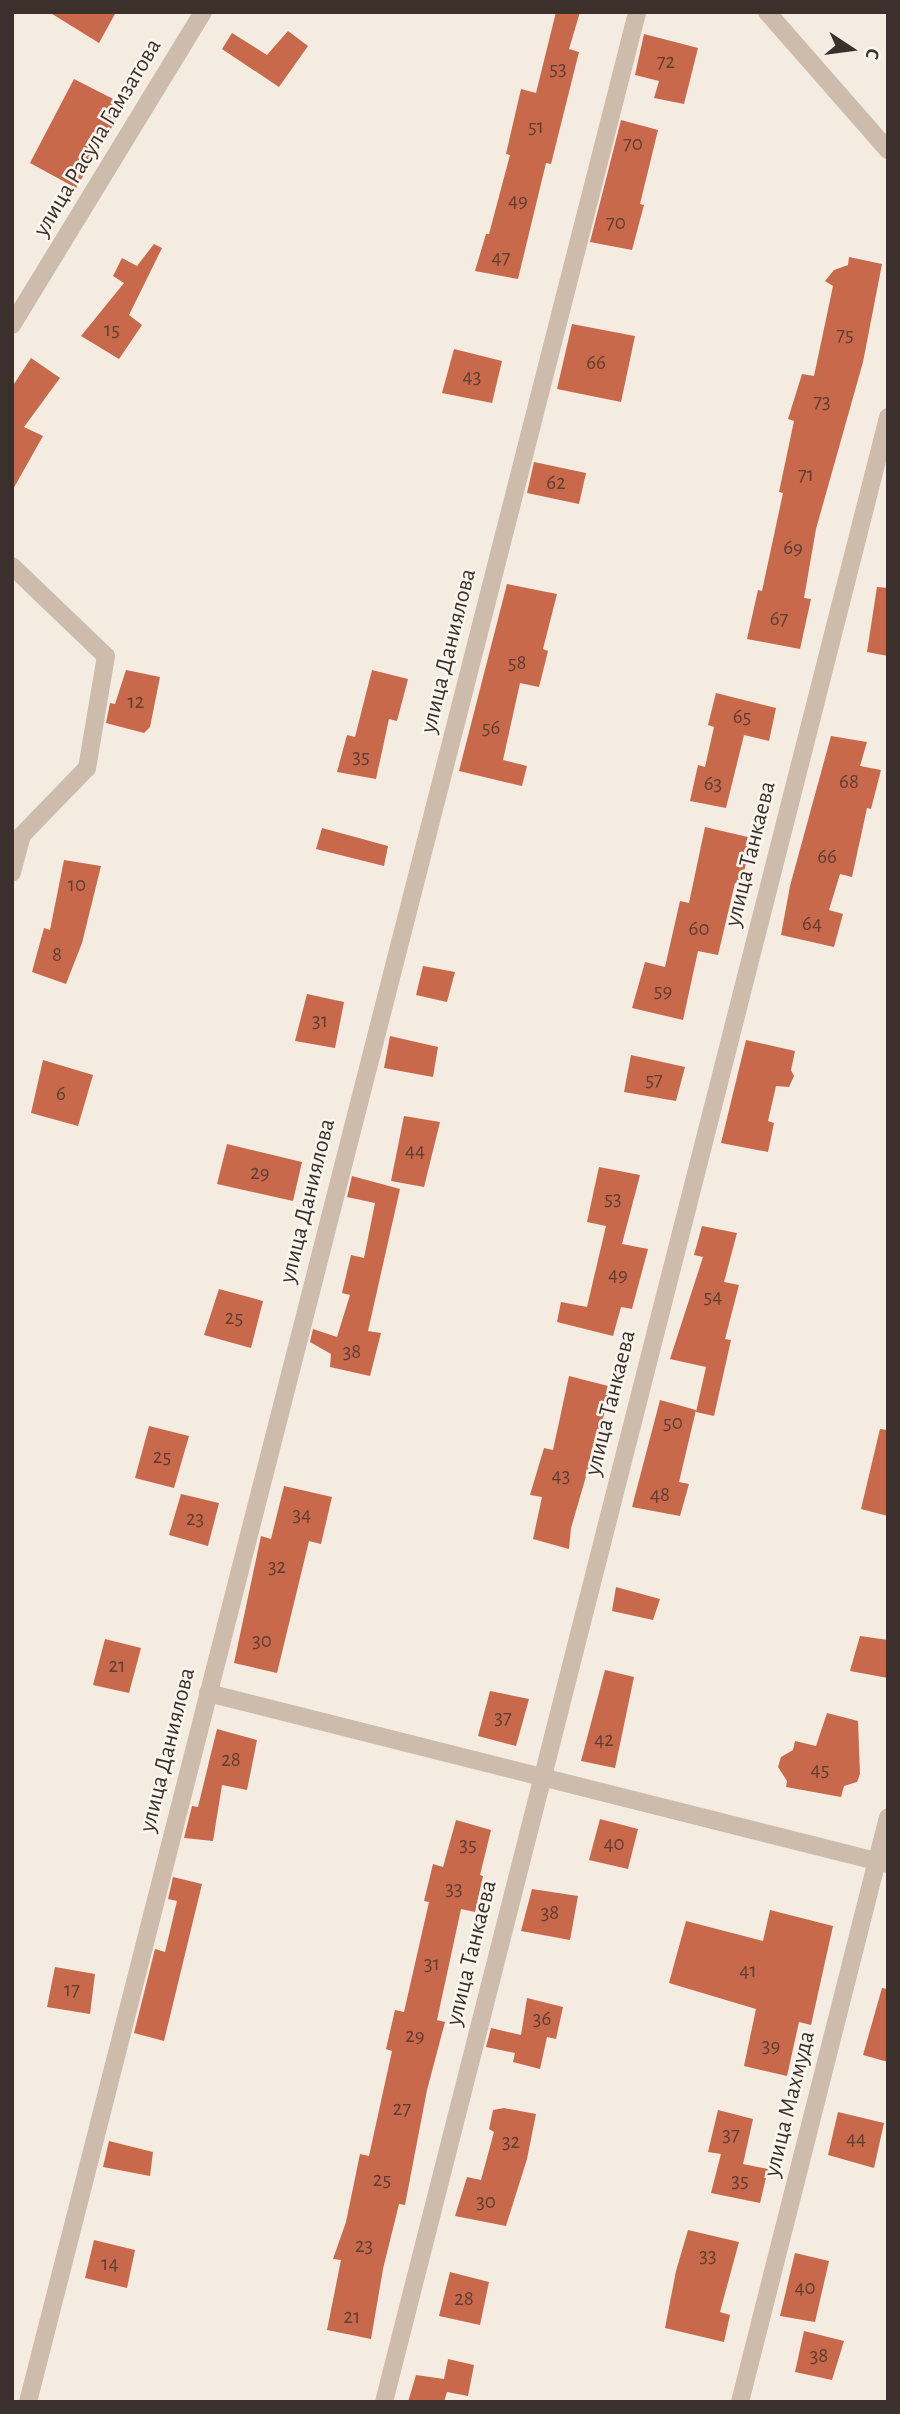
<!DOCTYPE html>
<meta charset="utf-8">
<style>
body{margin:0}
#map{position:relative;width:900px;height:2414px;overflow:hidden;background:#f4ebe1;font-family:"Alegreya Sans",sans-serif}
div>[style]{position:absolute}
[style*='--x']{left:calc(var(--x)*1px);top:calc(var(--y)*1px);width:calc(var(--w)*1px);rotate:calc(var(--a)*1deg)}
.building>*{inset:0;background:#c8694b}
.street>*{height:18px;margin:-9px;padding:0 9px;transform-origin:9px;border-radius:9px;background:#cdbbac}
span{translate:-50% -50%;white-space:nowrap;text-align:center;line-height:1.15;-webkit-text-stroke:5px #fbf5ee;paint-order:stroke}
.number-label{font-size:21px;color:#5e3e33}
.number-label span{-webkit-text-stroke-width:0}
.street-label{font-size:24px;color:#3b302b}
.frame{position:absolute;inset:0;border:14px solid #3b302b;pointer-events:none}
.north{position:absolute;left:816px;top:14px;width:70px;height:70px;-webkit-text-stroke:5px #fbf5ee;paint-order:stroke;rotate:103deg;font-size:19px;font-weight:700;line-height:28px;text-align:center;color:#3b302b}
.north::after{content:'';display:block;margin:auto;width:24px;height:32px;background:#3b302b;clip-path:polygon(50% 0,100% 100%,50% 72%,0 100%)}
</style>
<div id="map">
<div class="building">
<div style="clip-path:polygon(49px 12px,116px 12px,99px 43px)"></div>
<div style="clip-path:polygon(556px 12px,580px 12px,569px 49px,579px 52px,551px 164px,546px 163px,518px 279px,475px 271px,486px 234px,489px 234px,510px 155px,506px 154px,521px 89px,536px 93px)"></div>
<div style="clip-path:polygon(288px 31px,308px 46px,279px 87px,222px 49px,232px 33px,267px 55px)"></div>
<div style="clip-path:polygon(644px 34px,698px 48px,684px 104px,654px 98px,659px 81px,635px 75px)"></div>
<div style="clip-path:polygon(74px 79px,125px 105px,76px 188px,30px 163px)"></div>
<div style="clip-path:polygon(621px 120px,658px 130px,640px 204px,644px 205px,632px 250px,590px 242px)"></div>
<div style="clip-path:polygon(154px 244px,162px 248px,129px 315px,142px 325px,119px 359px,81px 336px,124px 283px,113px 276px,122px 258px,137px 266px)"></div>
<div style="clip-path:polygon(849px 257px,882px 264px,863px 362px,816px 529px,804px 598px,811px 599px,800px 649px,747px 639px,758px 590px,762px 591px,783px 493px,779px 492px,794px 421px,788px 419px,802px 374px,814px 376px,833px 286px,825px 281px,834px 270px,848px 265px)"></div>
<div style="clip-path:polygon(572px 324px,635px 336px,621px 402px,557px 389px)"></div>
<div style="clip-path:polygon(454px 349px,502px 361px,492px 403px,442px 393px)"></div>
<div style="clip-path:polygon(31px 358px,60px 378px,24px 427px,43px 436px,12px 491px,12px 387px)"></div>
<div style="clip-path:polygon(534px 462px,586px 473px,579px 504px,527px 493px)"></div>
<div style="clip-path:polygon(507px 584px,557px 594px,543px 649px,548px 651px,539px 687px,520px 683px,503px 760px,527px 766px,522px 786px,459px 771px)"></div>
<div style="clip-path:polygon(877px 587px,888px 588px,888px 656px,867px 652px)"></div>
<div style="clip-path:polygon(126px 670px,160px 677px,150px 727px,144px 733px,106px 723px,110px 703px,115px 704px)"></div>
<div style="clip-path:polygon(372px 670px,408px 679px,397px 721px,389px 719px,376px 779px,337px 772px,347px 735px,355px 737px)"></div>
<div style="clip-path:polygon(716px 693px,776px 708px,769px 741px,744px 735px,726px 808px,690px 801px,698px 765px,705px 767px,714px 727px,708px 725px)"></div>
<div style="clip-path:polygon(831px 736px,867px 742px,860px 766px,881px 770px,871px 809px,867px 808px,852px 877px,840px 874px,829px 910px,843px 914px,834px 947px,781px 935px,790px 886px)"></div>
<div style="clip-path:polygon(705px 827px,752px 838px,741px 884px,735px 883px,718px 955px,698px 951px,683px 1020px,632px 1008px,645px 962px,665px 967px,680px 901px,689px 903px)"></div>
<div style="clip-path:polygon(322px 828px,388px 846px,384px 866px,316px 849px)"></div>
<div style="clip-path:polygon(64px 860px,101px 866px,82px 943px,66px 984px,32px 972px,44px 928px,50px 930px)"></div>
<div style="clip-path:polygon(423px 966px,455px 972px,447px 1002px,416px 995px)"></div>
<div style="clip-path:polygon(307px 994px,344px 1002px,335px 1048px,295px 1041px)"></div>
<div style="clip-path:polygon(390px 1036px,438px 1047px,433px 1077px,384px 1068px)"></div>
<div style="clip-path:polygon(746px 1040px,795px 1051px,791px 1070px,794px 1076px,789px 1087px,776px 1086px,768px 1121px,774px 1123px,768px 1152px,721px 1143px)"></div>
<div style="clip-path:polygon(631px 1055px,685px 1067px,676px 1101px,624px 1092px)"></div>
<div style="clip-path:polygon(43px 1060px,93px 1075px,78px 1126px,31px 1113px)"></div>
<div style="clip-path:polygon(404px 1116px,440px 1122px,424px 1187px,391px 1181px)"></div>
<div style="clip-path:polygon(227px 1144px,302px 1162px,293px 1201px,217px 1184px)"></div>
<div style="clip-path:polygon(599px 1167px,640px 1175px,622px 1244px,648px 1249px,632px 1309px,621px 1307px,613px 1336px,557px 1322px,561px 1302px,587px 1307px,606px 1226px,587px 1222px)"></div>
<div style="clip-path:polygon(352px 1176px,400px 1189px,368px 1331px,381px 1333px,370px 1376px,330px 1367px,331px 1354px,310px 1342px,313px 1329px,337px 1337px,350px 1295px,342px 1293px,351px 1255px,364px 1258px,375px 1203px,347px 1197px)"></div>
<div style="clip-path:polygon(702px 1226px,737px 1233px,724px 1282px,739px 1285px,725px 1339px,731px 1340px,714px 1416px,696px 1412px,706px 1367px,670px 1359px,703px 1257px,694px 1255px)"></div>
<div style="clip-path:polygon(219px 1289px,263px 1301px,251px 1348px,204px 1335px)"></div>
<div style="clip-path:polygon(569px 1376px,612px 1387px,571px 1528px,569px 1549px,533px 1539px,542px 1497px,530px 1495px,544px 1448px,553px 1450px)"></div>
<div style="clip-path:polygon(660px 1400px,696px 1410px,679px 1482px,689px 1484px,680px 1516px,632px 1507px)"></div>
<div style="clip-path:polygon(149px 1426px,189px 1436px,174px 1488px,135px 1478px)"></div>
<div style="clip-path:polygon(880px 1429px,888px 1430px,888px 1516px,861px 1509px)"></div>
<div style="clip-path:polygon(284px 1486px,332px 1497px,321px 1544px,309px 1541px,277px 1673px,234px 1663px,261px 1536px,271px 1539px)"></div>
<div style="clip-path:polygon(181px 1494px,219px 1503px,208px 1546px,169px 1535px)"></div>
<div style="clip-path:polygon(616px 1587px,660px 1599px,653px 1620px,612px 1611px)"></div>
<div style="clip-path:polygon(860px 1636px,888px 1640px,888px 1678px,850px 1671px)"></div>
<div style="clip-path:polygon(105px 1639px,141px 1648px,129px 1693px,93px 1685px)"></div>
<div style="clip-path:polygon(605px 1670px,634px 1677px,615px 1768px,581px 1761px)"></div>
<div style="clip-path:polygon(490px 1691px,529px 1699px,516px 1746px,478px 1736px)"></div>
<div style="clip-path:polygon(827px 1713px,858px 1721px,860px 1774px,857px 1782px,844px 1786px,841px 1797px,786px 1787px,787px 1781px,778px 1767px,781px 1757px,793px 1750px,795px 1741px,816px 1746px)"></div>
<div style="clip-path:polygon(217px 1729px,257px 1740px,247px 1790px,222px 1785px,213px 1841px,184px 1838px,192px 1806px,198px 1807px)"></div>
<div style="clip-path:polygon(600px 1819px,638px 1829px,628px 1869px,589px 1860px)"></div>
<div style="clip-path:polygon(456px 1820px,491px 1830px,480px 1875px,483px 1876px,475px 1912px,461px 1909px,437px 2020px,445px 2022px,427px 2090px,405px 2205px,399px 2204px,383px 2269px,371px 2339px,327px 2330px,341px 2260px,333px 2259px,346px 2222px,360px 2154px,369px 2156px,392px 2051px,386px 2049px,395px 2010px,404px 2012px,429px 1902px,424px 1901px,433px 1864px,443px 1867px)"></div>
<div style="clip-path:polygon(173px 1877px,202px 1884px,164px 2041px,134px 2033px,155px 1949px,165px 1952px,177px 1901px,168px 1899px)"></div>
<div style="clip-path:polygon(532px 1889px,578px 1896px,570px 1940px,521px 1931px)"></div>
<div style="clip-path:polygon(770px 1910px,833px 1926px,811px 2025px,799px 2022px,787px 2076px,744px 2066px,756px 2009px,669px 1983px,686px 1921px,763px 1941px)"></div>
<div style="clip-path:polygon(55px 1967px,95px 1974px,90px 2014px,47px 2007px)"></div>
<div style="clip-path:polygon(882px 1988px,888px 1989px,888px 2062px,863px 2055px)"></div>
<div style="clip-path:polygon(527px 1998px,563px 2007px,556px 2039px,547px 2037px,540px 2069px,513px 2062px,515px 2053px,486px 2047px,491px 2028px,521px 2035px)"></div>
<div style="clip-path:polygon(504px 2108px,536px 2114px,527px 2159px,506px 2226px,455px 2216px,467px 2177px,481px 2180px,494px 2132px,489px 2129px,493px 2110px)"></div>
<div style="clip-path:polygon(718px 2110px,753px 2119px,743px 2164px,768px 2169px,760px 2203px,711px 2193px,721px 2154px,708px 2152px)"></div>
<div style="clip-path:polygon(838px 2112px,884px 2123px,874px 2168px,828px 2155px)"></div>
<div style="clip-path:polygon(109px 2141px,153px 2152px,150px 2176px,103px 2167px)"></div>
<div style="clip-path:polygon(688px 2230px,739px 2242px,720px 2312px,730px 2315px,724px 2342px,665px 2328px,676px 2271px)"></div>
<div style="clip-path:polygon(94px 2240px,135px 2250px,127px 2288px,85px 2278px)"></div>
<div style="clip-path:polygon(795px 2253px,829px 2261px,815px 2322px,780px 2316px)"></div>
<div style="clip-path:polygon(450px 2272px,489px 2282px,480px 2325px,439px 2316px)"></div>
<div style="clip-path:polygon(804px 2331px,844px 2341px,832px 2380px,795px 2372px)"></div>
<div style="clip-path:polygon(448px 2359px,474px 2365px,468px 2396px,447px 2392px,444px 2402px,408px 2402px,416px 2375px,444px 2379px)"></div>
</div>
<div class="street">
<div style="--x:767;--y:12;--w:184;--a:48.8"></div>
<div style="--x:12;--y:325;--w:367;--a:-58.6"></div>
<div style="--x:12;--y:566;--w:130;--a:43.8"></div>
<div style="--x:106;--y:656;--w:114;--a:99.6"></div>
<div style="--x:87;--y:768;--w:93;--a:134.1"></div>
<div style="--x:22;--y:835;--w:39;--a:105"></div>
<div style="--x:208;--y:1693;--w:701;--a:14.12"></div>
<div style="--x:28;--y:2402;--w:2466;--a:-75.7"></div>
<div style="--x:384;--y:2402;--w:2048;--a:-75.75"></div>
<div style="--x:740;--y:2402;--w:603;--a:-75.8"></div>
</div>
<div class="number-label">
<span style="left:666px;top:62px">72</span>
<span style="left:558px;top:69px">53</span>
<span style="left:536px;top:127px">51</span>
<span style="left:633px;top:144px">70</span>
<span style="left:518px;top:201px">49</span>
<span style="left:616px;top:223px">70</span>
<span style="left:501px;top:258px">47</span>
<span style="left:112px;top:330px">15</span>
<span style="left:845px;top:335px">75</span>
<span style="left:596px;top:363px">66</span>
<span style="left:472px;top:377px">43</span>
<span style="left:822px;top:402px">73</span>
<span style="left:806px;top:475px">71</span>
<span style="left:556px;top:483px">62</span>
<span style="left:793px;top:548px">69</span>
<span style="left:779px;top:619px">67</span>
<span style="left:517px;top:663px">58</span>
<span style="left:136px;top:702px">12</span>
<span style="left:742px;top:717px">65</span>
<span style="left:491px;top:728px">56</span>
<span style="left:361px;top:757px">35</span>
<span style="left:849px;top:782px">68</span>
<span style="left:713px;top:784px">63</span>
<span style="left:827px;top:857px">66</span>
<span style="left:77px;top:885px">10</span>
<span style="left:812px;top:924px">64</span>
<span style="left:699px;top:929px">60</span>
<span style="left:57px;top:955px">8</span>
<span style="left:663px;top:991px">59</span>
<span style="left:320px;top:1021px">31</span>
<span style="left:654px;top:1080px">57</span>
<span style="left:61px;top:1094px">6</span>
<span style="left:415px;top:1151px">44</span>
<span style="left:260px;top:1173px">29</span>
<span style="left:613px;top:1199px">53</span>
<span style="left:618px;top:1275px">49</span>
<span style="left:713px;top:1297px">54</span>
<span style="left:234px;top:1318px">25</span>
<span style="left:352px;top:1352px">38</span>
<span style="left:673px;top:1423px">50</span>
<span style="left:162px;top:1457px">25</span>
<span style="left:561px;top:1476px">43</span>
<span style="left:660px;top:1495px">48</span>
<span style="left:302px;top:1515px">34</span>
<span style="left:195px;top:1519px">23</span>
<span style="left:277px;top:1567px">32</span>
<span style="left:262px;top:1641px">30</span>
<span style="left:117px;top:1666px">21</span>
<span style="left:503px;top:1718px">37</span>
<span style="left:604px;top:1740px">42</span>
<span style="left:231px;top:1760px">28</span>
<span style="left:820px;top:1770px">45</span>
<span style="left:614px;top:1844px">40</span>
<span style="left:468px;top:1845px">35</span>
<span style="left:454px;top:1889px">33</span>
<span style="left:550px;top:1913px">38</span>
<span style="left:432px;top:1964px">31</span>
<span style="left:748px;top:1971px">41</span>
<span style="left:72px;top:1990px">17</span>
<span style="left:542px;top:2019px">36</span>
<span style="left:415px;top:2036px">29</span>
<span style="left:771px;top:2046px">39</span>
<span style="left:402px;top:2109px">27</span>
<span style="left:731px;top:2135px">37</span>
<span style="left:856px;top:2139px">44</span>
<span style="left:511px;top:2142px">32</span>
<span style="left:382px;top:2180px">25</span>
<span style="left:740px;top:2181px">35</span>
<span style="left:486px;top:2202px">30</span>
<span style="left:364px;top:2246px">23</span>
<span style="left:708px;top:2256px">33</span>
<span style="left:110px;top:2264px">14</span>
<span style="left:805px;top:2288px">40</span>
<span style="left:464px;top:2299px">28</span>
<span style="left:352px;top:2317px">21</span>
<span style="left:819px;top:2356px">38</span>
</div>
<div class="street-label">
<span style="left:98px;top:138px;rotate:-59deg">улица Расула Гамзатова</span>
<span style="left:449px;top:651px;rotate:-76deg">улица Даниялова</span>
<span style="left:751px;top:854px;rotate:-76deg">улица Танкаева</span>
<span style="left:308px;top:1201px;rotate:-76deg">улица Даниялова</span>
<span style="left:611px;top:1403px;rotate:-76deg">улица Танкаева</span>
<span style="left:168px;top:1750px;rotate:-76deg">улица Даниялова</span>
<span style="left:472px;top:1953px;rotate:-76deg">улица Танкаева</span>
<span style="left:790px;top:2104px;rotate:-76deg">улица Махмуда</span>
</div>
<div class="frame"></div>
<div class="north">С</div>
</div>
